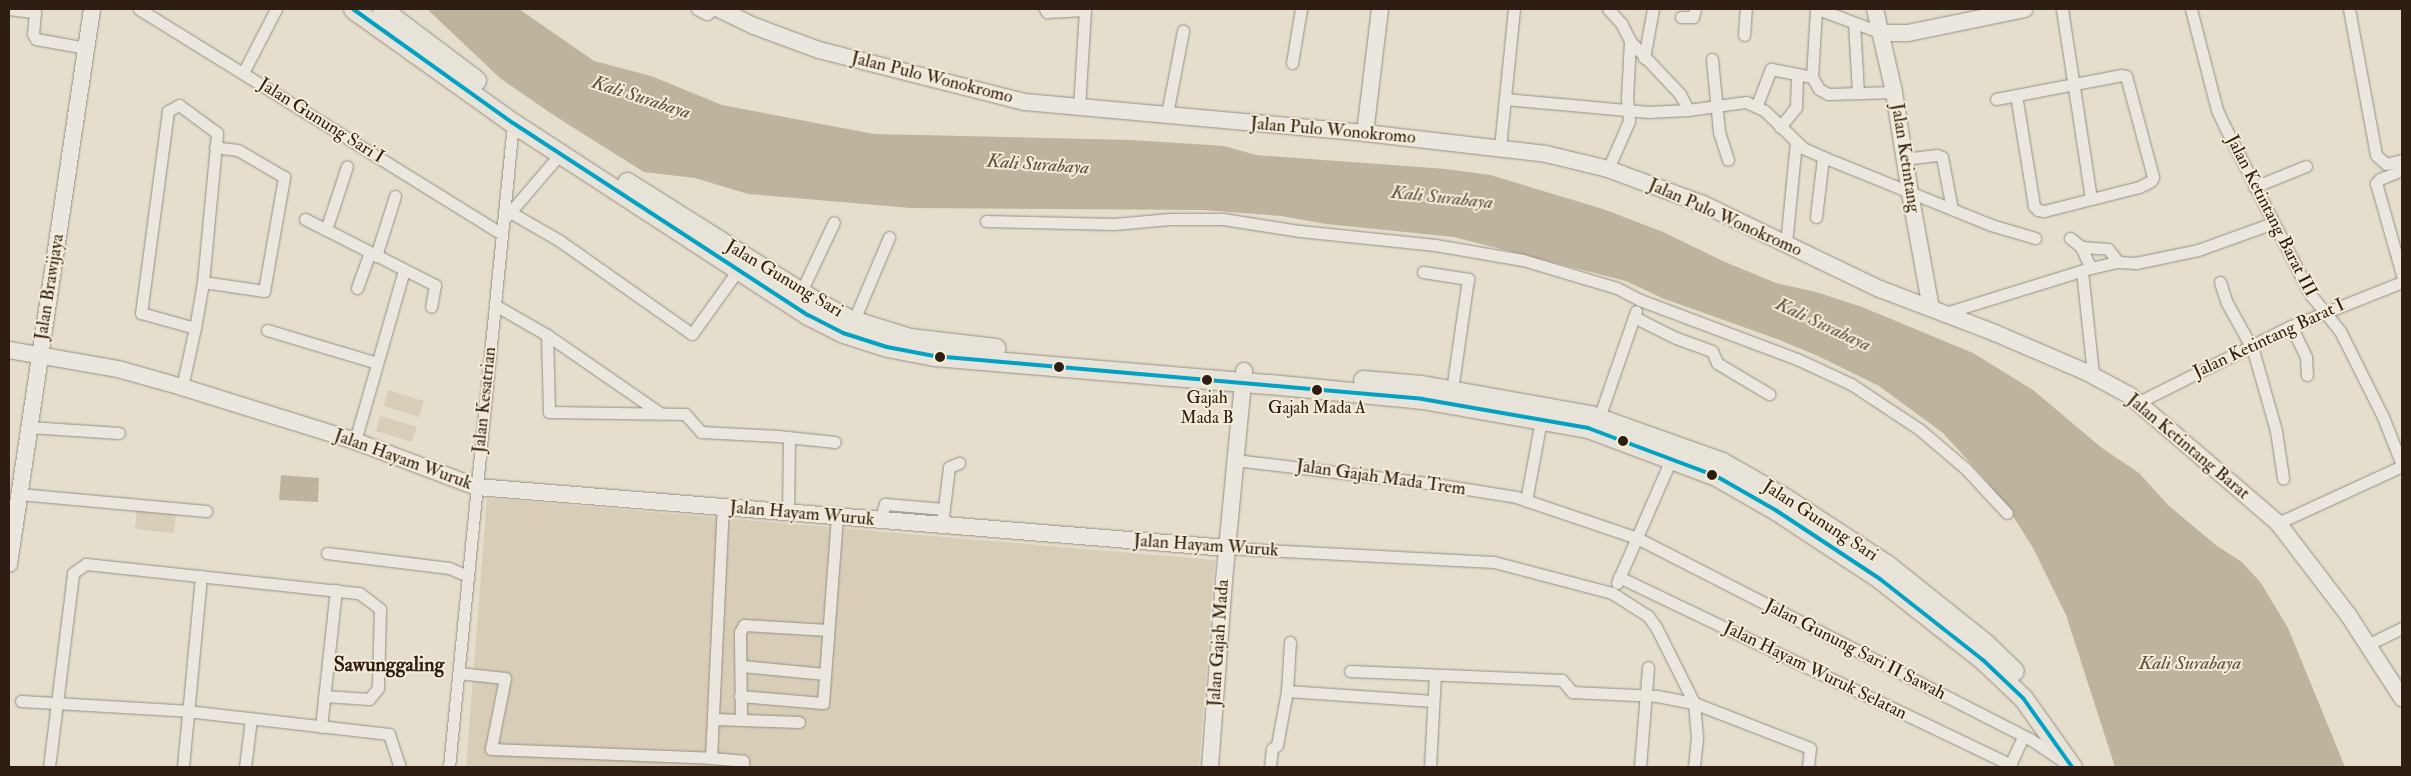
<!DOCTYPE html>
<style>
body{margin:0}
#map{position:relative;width:2411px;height:776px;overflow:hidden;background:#e5decd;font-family:"IM FELL Double Pica",serif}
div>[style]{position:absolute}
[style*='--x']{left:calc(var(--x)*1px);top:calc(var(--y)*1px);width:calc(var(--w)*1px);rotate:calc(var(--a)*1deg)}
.green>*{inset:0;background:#d8ceb7}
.water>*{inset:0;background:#beb39c}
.roads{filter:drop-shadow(0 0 1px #958f84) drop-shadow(0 0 1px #958f84)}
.street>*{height:11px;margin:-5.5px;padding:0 5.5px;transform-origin:5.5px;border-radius:5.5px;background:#ebe7de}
.secondary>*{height:16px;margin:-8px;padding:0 8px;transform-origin:8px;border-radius:8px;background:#ebe7de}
.primary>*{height:19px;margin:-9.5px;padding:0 9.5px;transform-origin:9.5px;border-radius:9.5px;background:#e8e3d9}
.bus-1>*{height:4px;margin:-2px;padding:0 2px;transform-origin:2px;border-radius:2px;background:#02a2c5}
.dots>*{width:14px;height:14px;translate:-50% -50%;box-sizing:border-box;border:2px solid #f5edd8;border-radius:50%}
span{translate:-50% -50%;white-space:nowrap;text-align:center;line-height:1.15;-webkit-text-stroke:4px #f5edd8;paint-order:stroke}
.bus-label{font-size:17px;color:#2d1d12}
.street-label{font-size:18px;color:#2d1d12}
.water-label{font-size:19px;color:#605141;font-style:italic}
.quarter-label{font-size:20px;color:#2d1d12;font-weight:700}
.frame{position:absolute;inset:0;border:10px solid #2d1d12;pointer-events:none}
</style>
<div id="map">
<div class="green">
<div style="clip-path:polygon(388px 390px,424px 401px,419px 417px,384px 406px)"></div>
<div style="clip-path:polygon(380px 416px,417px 427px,412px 442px,376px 431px)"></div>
<div style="clip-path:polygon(487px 498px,1215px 560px,1199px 767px,466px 767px)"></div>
<div style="clip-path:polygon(137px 506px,176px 510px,174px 533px,135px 529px)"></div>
</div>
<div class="water">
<div style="clip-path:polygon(427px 9px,519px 9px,594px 61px,651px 76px,722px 105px,874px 134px,1132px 140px,1224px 146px,1256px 155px,1446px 169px,1490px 175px,1603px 209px,1663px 232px,1725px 262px,1776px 283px,1816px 292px,1862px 307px,1973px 353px,2033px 390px,2102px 448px,2139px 473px,2169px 506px,2217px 546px,2242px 562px,2261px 583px,2288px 628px,2345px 767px,2115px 767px,2066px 615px,2033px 548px,2013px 516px,1984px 478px,1943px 433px,1879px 386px,1818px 356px,1777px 339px,1662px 298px,1626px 281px,1454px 237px,1326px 224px,1281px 216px,1204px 210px,911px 208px,748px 194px,695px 178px,644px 172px,558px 118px,501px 79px)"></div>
<div style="clip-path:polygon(281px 475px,319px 478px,318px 502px,279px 500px)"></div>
</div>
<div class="roads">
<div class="street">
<div style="--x:9;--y:9;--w:26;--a:7"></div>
<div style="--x:35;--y:12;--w:22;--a:95"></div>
<div style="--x:33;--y:34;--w:6;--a:59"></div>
<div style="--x:36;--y:39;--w:51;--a:10.2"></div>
<div style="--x:139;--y:9;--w:427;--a:31.8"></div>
<div style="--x:697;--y:9;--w:11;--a:27"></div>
<div style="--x:707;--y:14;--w:9;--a:-36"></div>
<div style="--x:1045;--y:9;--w:4;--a:56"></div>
<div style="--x:1047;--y:12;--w:38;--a:-3"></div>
<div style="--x:1608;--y:9;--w:19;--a:47"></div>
<div style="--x:1621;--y:23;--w:20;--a:63"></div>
<div style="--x:1630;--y:41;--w:57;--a:93"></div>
<div style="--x:1627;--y:98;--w:23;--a:85"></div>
<div style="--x:1629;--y:121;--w:52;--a:113.6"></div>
<div style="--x:1818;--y:9;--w:68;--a:20.6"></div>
<div style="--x:2062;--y:9;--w:192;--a:81.3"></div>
<div style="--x:2191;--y:9;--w:104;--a:75.6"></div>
<div style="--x:2217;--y:110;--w:21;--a:65"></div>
<div style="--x:2226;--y:129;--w:185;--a:63"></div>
<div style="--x:2310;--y:294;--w:48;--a:51"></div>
<div style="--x:2340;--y:331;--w:96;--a:63.4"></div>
<div style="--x:2383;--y:417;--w:52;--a:68.4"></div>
<div style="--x:2349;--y:9;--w:148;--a:79.5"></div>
<div style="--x:2376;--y:155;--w:13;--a:42"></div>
<div style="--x:2386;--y:164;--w:16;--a:-14"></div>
<div style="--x:1681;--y:17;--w:12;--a:0"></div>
<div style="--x:1693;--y:17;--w:8;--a:-76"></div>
<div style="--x:1854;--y:23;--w:69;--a:86.7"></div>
<div style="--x:1744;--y:35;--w:26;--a:-86"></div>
<div style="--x:1630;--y:41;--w:73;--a:46.7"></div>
<div style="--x:1680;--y:94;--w:18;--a:63"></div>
<div style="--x:1644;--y:58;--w:50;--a:-79.6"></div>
<div style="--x:1712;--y:59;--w:73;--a:84.5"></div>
<div style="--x:1719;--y:132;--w:29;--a:72"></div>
<div style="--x:1292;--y:63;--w:55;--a:-80.5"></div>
<div style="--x:243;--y:73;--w:72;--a:-62.7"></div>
<div style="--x:1812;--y:77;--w:14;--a:60"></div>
<div style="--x:1819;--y:89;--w:10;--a:29"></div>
<div style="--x:1828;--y:94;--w:66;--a:-1.7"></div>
<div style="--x:1505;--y:99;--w:144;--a:5.2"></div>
<div style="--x:1648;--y:112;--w:40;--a:-2.9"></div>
<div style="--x:1688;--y:110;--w:59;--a:-7.9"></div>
<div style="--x:1746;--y:102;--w:21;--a:25"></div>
<div style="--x:1765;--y:111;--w:53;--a:44.2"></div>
<div style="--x:1803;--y:148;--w:22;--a:24"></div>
<div style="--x:1823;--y:157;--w:181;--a:22"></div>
<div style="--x:1991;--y:225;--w:46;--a:16.5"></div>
<div style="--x:1996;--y:99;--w:128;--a:-10.8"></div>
<div style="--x:2122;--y:75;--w:4;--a:14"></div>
<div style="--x:2126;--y:76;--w:105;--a:75"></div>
<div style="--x:2153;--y:177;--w:4;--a:117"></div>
<div style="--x:2151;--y:181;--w:13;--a:153"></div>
<div style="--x:2139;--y:187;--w:98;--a:165.8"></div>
<div style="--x:2044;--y:211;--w:6;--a:-171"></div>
<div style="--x:2038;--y:210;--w:6;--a:-135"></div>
<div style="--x:2034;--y:206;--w:112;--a:-99.2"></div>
<div style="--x:1757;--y:105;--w:39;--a:-69"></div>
<div style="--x:1771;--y:69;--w:42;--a:11"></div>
<div style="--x:1812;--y:77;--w:68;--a:-86.6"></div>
<div style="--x:1079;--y:108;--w:99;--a:-86.5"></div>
<div style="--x:1167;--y:114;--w:85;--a:-79.1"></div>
<div style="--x:1780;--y:127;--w:26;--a:-51"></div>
<div style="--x:1796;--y:107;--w:33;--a:-88"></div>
<div style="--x:1500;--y:147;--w:139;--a:-84.2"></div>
<div style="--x:1904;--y:159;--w:33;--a:-7"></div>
<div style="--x:1937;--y:155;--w:5;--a:22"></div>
<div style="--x:1942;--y:157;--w:53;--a:79.1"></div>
<div style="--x:2402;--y:170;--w:24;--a:158"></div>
<div style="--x:2380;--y:179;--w:6;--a:135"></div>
<div style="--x:2376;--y:183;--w:96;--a:74.2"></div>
<div style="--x:2254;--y:187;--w:56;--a:-22"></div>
<div style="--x:510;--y:212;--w:58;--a:30.1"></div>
<div style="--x:560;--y:241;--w:161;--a:35.2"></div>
<div style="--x:692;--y:334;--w:79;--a:-54.3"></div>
<div style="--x:506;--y:217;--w:83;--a:-49.4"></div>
<div style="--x:1816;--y:217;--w:60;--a:-83.3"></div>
<div style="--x:305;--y:219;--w:146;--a:26.9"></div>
<div style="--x:435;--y:285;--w:22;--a:100"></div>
<div style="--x:986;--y:221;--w:128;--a:1.3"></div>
<div style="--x:1114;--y:224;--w:56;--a:-5.1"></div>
<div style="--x:1170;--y:219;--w:53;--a:0"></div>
<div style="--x:1223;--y:219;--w:78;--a:8.9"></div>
<div style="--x:1300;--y:231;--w:136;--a:5.9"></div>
<div style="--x:1435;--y:245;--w:89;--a:9.7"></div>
<div style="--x:1523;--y:260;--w:98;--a:16.6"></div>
<div style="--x:1617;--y:288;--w:26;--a:28"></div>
<div style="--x:1640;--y:300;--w:168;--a:20.6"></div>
<div style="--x:1797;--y:359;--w:60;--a:24.8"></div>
<div style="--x:1851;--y:384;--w:82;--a:33.5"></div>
<div style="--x:1919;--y:429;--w:62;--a:40.4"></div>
<div style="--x:1966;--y:469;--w:60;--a:47"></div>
<div style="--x:326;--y:230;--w:67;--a:-71.8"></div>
<div style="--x:2070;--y:238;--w:14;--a:39"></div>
<div style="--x:2081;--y:247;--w:23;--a:65"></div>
<div style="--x:1786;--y:244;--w:102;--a:-84.4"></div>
<div style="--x:2081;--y:247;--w:27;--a:4"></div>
<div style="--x:2108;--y:249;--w:16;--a:52"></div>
<div style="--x:376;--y:256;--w:63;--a:-72.4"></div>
<div style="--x:2082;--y:271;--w:104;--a:83.9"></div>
<div style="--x:1423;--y:272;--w:46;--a:8.8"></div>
<div style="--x:1468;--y:279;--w:112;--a:98.2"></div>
<div style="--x:203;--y:282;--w:62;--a:8.4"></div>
<div style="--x:264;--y:291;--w:116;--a:-80"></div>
<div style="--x:284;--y:177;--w:53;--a:-149.6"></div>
<div style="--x:238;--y:150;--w:23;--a:-173"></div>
<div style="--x:2220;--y:282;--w:22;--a:72"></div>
<div style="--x:2227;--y:303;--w:54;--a:61"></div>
<div style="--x:2253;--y:350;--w:84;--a:74.1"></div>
<div style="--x:2276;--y:431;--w:48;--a:81.5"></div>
<div style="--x:357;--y:288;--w:37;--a:-70"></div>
<div style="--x:801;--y:292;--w:77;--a:-64.8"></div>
<div style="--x:495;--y:305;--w:60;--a:30"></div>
<div style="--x:547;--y:335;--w:77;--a:88.5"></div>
<div style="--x:549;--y:412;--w:136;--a:0.8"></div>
<div style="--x:685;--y:414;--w:24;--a:48"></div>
<div style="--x:701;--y:432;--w:77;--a:3"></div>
<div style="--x:778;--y:436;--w:57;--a:6"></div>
<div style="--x:1942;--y:314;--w:156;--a:-17.2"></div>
<div style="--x:2091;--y:268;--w:28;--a:-13"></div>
<div style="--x:2118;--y:262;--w:18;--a:3"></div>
<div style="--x:2136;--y:263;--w:63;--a:-11.8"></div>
<div style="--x:2198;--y:250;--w:80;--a:-19.8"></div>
<div style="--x:1634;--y:317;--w:47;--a:26.6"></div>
<div style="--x:1676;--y:338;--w:38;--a:20"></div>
<div style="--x:1712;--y:351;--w:13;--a:67"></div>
<div style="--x:1717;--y:363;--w:61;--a:30.8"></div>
<div style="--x:854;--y:320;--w:90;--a:-67.1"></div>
<div style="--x:2291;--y:326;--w:34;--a:64"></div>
<div style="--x:2306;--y:357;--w:18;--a:87"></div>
<div style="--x:267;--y:330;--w:115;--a:16.7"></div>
<div style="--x:547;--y:335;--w:137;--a:34.6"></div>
<div style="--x:182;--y:387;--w:60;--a:-77.6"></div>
<div style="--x:195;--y:328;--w:47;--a:-80.1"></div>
<div style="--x:203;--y:282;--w:150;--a:-84.6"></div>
<div style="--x:217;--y:133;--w:47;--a:-143.6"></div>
<div style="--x:179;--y:105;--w:13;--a:151"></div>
<div style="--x:168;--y:111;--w:204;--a:97.6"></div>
<div style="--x:141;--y:313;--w:56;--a:15.5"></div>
<div style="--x:2139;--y:402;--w:170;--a:-26.6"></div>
<div style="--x:2291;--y:326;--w:119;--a:-21.6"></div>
<div style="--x:1599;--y:418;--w:113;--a:-70.9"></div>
<div style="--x:29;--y:427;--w:90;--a:3.8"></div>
<div style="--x:355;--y:441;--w:178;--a:-74"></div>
<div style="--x:1235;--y:460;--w:195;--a:6.8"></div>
<div style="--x:1429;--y:483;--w:88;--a:9.1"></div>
<div style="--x:1516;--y:497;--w:128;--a:18.7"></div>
<div style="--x:1637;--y:538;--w:441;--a:27.1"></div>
<div style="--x:2030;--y:739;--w:37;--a:34"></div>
<div style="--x:19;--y:494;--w:188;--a:5.2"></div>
<div style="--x:1526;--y:501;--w:82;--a:-79.5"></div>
<div style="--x:788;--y:512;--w:74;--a:-89.2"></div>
<div style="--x:943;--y:516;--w:49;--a:-83"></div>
<div style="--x:949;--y:467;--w:11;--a:-22"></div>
<div style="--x:880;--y:520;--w:17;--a:-73"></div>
<div style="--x:885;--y:504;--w:59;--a:4.8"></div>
<div style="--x:2278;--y:523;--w:136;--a:-24.7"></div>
<div style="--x:1227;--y:548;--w:267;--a:3"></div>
<div style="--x:1494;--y:562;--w:122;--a:14.7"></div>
<div style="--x:1612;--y:593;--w:43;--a:32.6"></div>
<div style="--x:1648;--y:616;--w:14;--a:54"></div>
<div style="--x:1656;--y:627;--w:85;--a:63.4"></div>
<div style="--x:1694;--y:703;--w:35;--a:85"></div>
<div style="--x:1697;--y:738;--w:29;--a:96"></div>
<div style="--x:327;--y:553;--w:123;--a:7"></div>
<div style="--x:449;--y:568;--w:21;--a:23"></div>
<div style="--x:1619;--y:577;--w:435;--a:25.6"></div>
<div style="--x:1617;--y:583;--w:140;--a:-66.4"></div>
<div style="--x:2367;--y:645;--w:39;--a:-26"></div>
<div style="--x:742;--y:666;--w:83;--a:5.5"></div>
<div style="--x:1350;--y:671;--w:212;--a:2.4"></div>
<div style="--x:1562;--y:680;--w:16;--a:50"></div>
<div style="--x:1572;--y:692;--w:85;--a:2.7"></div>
<div style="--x:1657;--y:696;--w:38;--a:11"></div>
<div style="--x:1694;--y:703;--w:124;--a:21.2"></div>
<div style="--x:1810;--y:748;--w:19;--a:96"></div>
<div style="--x:458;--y:673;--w:47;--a:6.1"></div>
<div style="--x:505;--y:678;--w:72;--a:101.2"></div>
<div style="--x:491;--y:749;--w:220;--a:2.3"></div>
<div style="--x:711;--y:758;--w:32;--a:5"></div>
<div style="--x:743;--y:761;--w:6;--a:90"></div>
<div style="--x:1287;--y:691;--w:146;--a:3.9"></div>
<div style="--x:740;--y:696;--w:83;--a:4.8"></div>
<div style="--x:823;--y:703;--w:188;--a:-85.7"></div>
<div style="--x:21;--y:701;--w:166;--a:3.4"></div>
<div style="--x:187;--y:711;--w:203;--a:6.5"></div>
<div style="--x:389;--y:734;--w:35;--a:72"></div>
<div style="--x:715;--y:719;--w:84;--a:2"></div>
<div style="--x:741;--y:720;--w:88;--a:-90.7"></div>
<div style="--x:740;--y:632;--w:8;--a:-60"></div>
<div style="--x:744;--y:625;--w:84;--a:3.4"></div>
<div style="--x:321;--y:727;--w:138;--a:-83.8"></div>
<div style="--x:711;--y:758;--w:251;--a:-87.3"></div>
<div style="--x:49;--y:767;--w:195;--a:-82.9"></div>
<div style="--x:73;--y:573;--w:16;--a:-35"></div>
<div style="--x:86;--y:564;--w:275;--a:6.1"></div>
<div style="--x:359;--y:593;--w:26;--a:37"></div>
<div style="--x:380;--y:609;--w:79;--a:91.5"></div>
<div style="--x:378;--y:688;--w:14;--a:129"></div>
<div style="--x:369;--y:699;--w:45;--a:-176.2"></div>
<div style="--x:183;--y:767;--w:192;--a:-84.6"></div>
<div style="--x:245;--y:767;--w:48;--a:-82.9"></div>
<div style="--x:449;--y:767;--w:647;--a:-84.32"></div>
<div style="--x:1270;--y:767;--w:18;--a:-84"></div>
<div style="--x:1272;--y:749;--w:6;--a:-39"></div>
<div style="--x:1277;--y:745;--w:55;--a:-79.5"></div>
<div style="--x:1287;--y:691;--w:49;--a:-86.5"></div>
<div style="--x:1430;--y:767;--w:91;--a:-86.9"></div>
<div style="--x:1640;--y:767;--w:100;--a:-85.4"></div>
<div style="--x:2009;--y:767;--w:33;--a:-65"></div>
</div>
<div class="secondary">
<div style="--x:719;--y:9;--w:39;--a:26"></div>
<div style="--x:754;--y:26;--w:69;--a:20.3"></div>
<div style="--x:819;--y:50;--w:212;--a:14.2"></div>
<div style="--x:1025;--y:102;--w:341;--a:5.2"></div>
<div style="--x:1365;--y:133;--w:182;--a:6.6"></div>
<div style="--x:1546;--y:154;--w:64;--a:13.6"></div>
<div style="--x:1608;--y:169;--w:101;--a:20.2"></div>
<div style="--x:1703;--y:204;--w:196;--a:25.7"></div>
<div style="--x:1880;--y:289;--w:123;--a:20.9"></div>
<div style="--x:1995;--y:333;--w:99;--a:23.2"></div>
<div style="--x:2086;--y:372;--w:49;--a:28.1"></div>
<div style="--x:2129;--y:395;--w:196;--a:40.7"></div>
<div style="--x:2278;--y:523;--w:117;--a:52.6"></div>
<div style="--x:2349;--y:616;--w:98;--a:57.1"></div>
<div style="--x:1875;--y:9;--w:85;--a:77.1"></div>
<div style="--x:1894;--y:92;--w:102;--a:81"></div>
<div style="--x:1910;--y:193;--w:117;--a:79.7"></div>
<div style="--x:1882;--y:33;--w:26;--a:0"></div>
<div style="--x:1908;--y:33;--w:119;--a:-11.6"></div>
<div style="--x:1365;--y:133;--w:125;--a:-83.1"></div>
<div style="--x:9;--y:350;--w:111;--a:9.9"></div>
<div style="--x:118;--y:369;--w:66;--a:15.7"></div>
<div style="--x:182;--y:387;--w:181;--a:17.3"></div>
<div style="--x:355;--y:441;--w:130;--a:20.7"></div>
<div style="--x:477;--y:487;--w:752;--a:4.65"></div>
<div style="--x:9;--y:564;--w:561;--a:-81.49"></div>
<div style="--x:1210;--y:767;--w:188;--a:-85.7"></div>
<div style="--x:1224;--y:580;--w:210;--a:-84.5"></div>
</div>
<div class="primary">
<div style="--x:353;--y:9;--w:196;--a:35.5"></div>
<div style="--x:513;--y:123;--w:352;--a:33.1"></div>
<div style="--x:808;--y:315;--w:39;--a:27"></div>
<div style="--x:843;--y:333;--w:46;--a:17.7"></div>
<div style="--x:887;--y:347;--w:48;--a:10.8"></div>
<div style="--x:934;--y:356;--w:337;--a:4.8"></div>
<div style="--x:1270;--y:384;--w:153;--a:5.6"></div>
<div style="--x:1422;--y:399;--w:169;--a:9.9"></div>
<div style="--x:1588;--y:428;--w:137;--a:20.6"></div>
<div style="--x:1716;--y:476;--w:70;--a:29.8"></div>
<div style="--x:1777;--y:511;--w:123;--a:33.4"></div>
<div style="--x:1880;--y:579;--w:131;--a:38.2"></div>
<div style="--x:1983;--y:660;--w:55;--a:43.5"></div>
<div style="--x:2023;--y:698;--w:85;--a:54.6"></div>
<div style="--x:382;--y:9;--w:118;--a:37.1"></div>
<div style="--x:627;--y:182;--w:222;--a:32.3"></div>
<div style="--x:815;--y:301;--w:38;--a:28"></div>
<div style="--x:849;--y:319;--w:64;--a:17.3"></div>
<div style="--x:910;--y:338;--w:86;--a:6.7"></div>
<div style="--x:1363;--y:380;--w:58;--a:4.9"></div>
<div style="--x:1421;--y:385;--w:172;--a:10.1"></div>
<div style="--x:1590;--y:415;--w:140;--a:19.6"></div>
<div style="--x:1722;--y:462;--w:73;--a:29.7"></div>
<div style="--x:1785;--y:498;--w:121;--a:33.2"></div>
<div style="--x:1886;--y:564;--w:127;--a:38.6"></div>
<div style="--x:1985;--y:643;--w:40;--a:44"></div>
</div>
</div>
<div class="bus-1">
<div style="--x:353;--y:9;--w:196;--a:35.5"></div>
<div style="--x:513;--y:123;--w:352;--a:33.1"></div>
<div style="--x:808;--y:315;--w:39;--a:27"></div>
<div style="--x:843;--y:333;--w:46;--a:17.7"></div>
<div style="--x:887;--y:347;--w:48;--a:10.8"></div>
<div style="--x:934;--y:356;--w:490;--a:5"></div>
<div style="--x:1422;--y:399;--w:169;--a:9.9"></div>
<div style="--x:1588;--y:428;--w:137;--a:20.6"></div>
<div style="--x:1716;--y:476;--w:70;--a:29.8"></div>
<div style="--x:1777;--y:511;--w:123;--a:33.4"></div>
<div style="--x:1880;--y:579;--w:131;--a:38.2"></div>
<div style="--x:1983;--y:660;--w:55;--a:43.5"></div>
<div style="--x:2023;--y:698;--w:85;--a:54.6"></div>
</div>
<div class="dots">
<div style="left:940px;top:357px;background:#2d1d12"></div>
<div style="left:1059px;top:367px;background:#2d1d12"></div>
<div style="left:1207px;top:380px;background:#2d1d12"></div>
<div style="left:1317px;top:390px;background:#2d1d12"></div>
<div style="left:1623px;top:441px;background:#2d1d12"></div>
<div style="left:1712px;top:475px;background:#2d1d12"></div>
</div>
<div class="bus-label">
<span style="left:1207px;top:408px">Gajah<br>Mada B</span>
<span style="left:1317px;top:408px">Gajah Mada A</span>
</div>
<div class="street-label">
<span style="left:932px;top:78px;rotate:14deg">Jalan Pulo Wonokromo</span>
<span style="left:321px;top:121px;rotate:32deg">Jalan Gunung Sari I</span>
<span style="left:1333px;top:131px;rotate:5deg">Jalan Pulo Wonokromo</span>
<span style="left:1905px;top:158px;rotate:81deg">Jalan Ketintang</span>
<span style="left:2271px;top:216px;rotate:63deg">Jalan Ketintang Barat III</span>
<span style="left:1725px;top:218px;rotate:24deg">Jalan Pulo Wonokromo</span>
<span style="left:784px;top:279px;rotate:31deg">Jalan Gunung Sari</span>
<span style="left:50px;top:287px;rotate:-81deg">Jalan Brawijaya</span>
<span style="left:2269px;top:339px;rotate:-25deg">Jalan Ketintang Barat I</span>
<span style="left:485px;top:400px;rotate:-84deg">Jalan Kesatrian</span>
<span style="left:2188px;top:447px;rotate:40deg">Jalan Ketintang Barat</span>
<span style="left:403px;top:460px;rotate:20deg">Jalan Hayam Wuruk</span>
<span style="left:1381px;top:478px;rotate:8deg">Jalan Gajah Mada Trem</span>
<span style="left:802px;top:514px;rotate:5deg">Jalan Hayam Wuruk</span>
<span style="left:1820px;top:521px;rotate:33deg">Jalan Gunung Sari</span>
<span style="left:1206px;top:546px;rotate:4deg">Jalan Hayam Wuruk</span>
<span style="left:1219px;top:643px;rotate:-86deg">Jalan Gajah Mada</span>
<span style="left:1855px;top:650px;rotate:27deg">Jalan Gunung Sari II Sawah</span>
<span style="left:1815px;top:671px;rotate:26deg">Jalan Hayam Wuruk Selatan</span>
</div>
<div class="water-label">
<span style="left:641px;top:98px;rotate:18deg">Kali Surabaya</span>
<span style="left:1038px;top:165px;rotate:4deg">Kali Surabaya</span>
<span style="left:1442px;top:198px;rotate:6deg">Kali Surabaya</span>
<span style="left:1823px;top:325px;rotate:25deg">Kali Surabaya</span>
<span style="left:2190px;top:664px">Kali Surabaya</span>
</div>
<div class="quarter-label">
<span style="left:389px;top:664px">Sawunggaling</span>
</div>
<div class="frame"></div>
</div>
